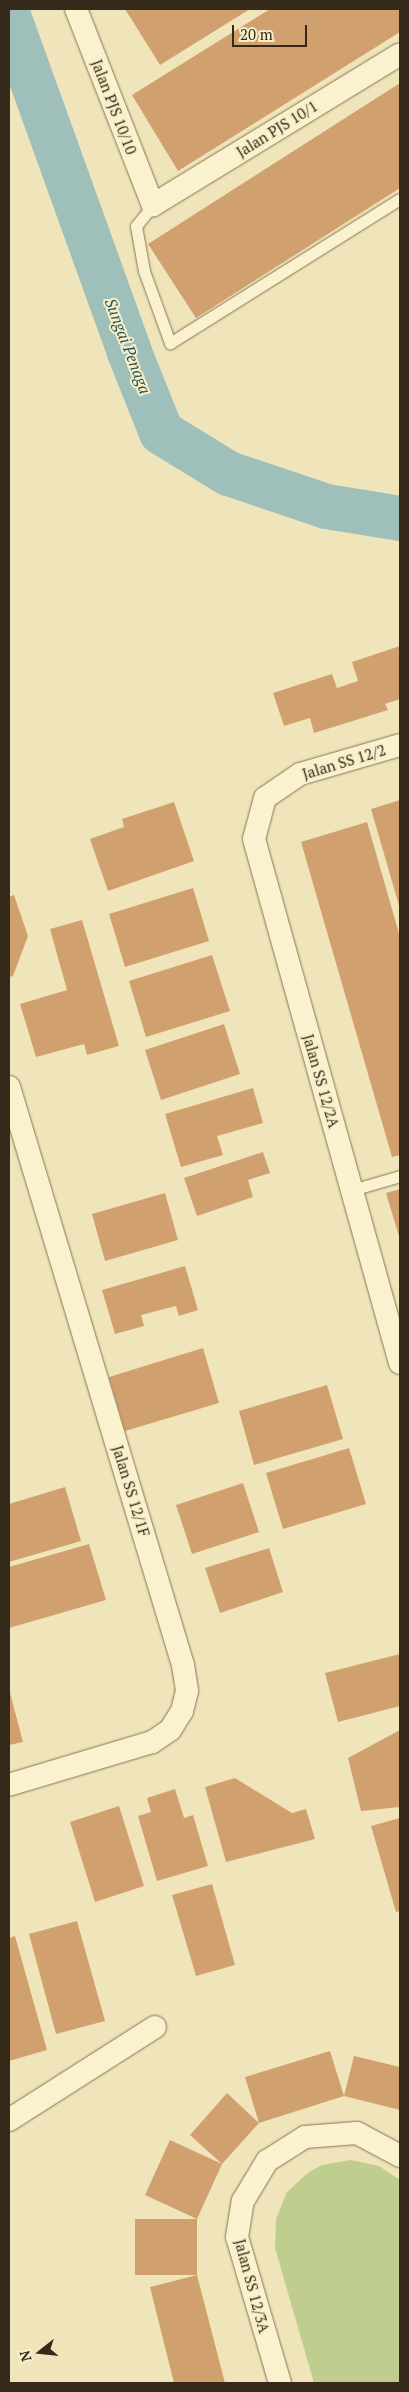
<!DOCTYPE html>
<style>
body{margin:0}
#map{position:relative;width:409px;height:2392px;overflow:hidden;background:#f0e5ba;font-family:"PT Serif",serif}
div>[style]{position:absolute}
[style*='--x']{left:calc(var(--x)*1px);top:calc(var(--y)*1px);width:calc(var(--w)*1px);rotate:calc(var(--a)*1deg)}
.green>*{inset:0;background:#bfce8f}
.river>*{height:45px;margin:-22.5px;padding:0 22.5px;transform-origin:22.5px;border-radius:22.5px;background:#9fc0ba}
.building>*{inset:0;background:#d0a16e}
.roads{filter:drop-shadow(0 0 1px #877554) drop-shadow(0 0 1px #877554)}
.lane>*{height:11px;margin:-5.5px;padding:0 5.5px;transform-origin:5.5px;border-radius:5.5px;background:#faf2ce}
.street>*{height:22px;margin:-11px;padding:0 11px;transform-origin:11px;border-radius:11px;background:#faf2ce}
span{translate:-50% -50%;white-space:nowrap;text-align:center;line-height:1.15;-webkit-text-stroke:4px #f7efca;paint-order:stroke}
.street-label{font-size:15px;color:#352a1a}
.water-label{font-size:16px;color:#285456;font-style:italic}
.frame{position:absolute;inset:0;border:10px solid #352a1a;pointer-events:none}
.north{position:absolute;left:15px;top:2327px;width:50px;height:50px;-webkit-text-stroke:4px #f7efca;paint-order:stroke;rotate:254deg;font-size:14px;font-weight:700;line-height:20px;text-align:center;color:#352a1a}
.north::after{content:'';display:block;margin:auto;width:18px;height:22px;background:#352a1a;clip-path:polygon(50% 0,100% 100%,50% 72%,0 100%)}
.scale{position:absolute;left:232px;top:25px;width:75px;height:22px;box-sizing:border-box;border:2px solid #352a1a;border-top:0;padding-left:6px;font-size:15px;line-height:18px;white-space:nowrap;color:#352a1a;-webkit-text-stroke:4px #f7efca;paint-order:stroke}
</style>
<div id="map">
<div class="green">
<div style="clip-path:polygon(351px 2160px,379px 2166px,400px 2180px,400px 2383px,314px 2383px,275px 2248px,276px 2219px,287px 2192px,309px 2172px,322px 2165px)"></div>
</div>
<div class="river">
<div style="--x:9;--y:18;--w:355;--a:70.2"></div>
<div style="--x:129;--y:352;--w:86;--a:68.2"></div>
<div style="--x:161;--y:432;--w:79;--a:31.5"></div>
<div style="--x:228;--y:473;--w:103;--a:18.6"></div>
<div style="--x:326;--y:506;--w:75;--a:9.2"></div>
</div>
<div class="building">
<div style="clip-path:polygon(125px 9px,250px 9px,160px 65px)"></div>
<div style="clip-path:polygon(270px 9px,400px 9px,400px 32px,178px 171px,132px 95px)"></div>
<div style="clip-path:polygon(400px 83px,400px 188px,196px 318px,148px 244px)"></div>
<div style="clip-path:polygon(400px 646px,400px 699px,385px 704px,388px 710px,314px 733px,310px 718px,284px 726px,273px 693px,332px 674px,337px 688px,358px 681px,352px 662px)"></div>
<div style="clip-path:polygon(400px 800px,400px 909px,371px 809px)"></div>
<div style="clip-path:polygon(174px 802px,194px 861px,108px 891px,90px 839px,124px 827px,122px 819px)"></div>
<div style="clip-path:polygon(367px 822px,400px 937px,400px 1155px,392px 1157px,301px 842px)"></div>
<div style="clip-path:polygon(193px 888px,209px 941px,125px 967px,109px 914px)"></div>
<div style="clip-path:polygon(14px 895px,28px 936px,13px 976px,9px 977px,9px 897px)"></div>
<div style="clip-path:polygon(82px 920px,119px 1046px,87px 1055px,84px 1044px,36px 1057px,20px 1004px,67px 990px,50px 929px)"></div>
<div style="clip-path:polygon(212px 955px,230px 1011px,146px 1037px,129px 981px)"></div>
<div style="clip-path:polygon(224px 1024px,240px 1074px,161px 1100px,145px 1050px)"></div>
<div style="clip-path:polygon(253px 1088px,263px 1123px,217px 1136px,223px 1155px,181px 1167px,165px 1114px)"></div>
<div style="clip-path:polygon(263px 1152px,270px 1173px,248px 1180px,253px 1197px,197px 1216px,184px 1178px)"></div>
<div style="clip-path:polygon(400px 1189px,400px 1240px,386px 1193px)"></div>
<div style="clip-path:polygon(165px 1193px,178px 1240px,105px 1261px,92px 1214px)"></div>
<div style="clip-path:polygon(185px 1266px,198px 1310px,179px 1316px,176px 1306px,141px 1315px,144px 1326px,115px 1334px,102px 1290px)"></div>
<div style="clip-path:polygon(203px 1348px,219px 1403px,125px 1431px,109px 1377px)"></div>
<div style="clip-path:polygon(327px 1385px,343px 1439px,254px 1465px,239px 1411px)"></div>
<div style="clip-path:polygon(349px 1448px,366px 1504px,283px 1529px,266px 1473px)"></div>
<div style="clip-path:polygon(243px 1483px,259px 1532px,192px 1554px,176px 1505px)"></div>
<div style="clip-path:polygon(65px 1487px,81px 1541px,9px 1562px,9px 1504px)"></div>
<div style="clip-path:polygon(89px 1544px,106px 1600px,9px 1628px,9px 1567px)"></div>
<div style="clip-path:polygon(269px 1548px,283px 1592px,220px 1613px,205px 1568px)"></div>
<div style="clip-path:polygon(400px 1654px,400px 1706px,338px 1722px,325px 1673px)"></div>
<div style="clip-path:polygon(9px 1689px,23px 1742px,9px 1745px)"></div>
<div style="clip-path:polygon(400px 1730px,400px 1807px,361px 1811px,348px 1758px)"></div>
<div style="clip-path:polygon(235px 1778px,292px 1813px,306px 1809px,315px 1839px,226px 1862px,205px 1787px)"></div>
<div style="clip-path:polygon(175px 1789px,184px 1818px,193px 1815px,208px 1866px,157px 1881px,138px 1816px,151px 1812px,147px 1798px)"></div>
<div style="clip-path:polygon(119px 1806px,144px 1886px,95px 1902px,70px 1822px)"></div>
<div style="clip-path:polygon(400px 1818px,400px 1911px,396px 1912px,371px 1826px)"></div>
<div style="clip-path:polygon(212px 1884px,235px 1965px,196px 1976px,172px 1895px)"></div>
<div style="clip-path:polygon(77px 1921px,105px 2021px,56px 2034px,29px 1934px)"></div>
<div style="clip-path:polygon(15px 1936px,47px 2050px,9px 2061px,9px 1938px)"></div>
<div style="clip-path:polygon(330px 2051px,344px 2096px,259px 2123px,222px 2164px,197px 2219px,145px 2195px,170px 2140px,222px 2164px,190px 2135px,227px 2093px,259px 2123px,245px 2077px)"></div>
<div style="clip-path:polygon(354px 2056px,400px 2067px,400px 2110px,344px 2096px)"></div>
<div style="clip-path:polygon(135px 2219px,197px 2219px,197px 2275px,225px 2383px,174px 2383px,150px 2287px,197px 2275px,135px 2275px)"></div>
</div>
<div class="roads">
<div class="lane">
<div style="--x:153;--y:205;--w:27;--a:129"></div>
<div style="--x:136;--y:226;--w:46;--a:79.9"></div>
<div style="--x:144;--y:271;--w:77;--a:70.1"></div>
<div style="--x:170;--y:343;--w:271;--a:-32.1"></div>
<div style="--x:352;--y:1190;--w:50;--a:-16.3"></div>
</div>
<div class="street">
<div style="--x:76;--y:9;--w:211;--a:68.6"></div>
<div style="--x:153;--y:205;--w:289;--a:-31.4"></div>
<div style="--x:400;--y:745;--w:104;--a:163.8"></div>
<div style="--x:300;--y:774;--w:42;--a:145.6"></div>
<div style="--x:265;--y:798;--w:42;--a:105"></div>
<div style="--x:254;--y:839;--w:544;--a:74.43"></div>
<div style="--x:9;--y:1087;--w:604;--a:73.25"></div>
<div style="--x:183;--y:1665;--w:26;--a:81"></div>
<div style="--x:187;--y:1691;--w:21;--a:104"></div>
<div style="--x:182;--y:1711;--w:22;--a:122"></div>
<div style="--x:170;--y:1730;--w:22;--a:146"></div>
<div style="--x:152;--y:1742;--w:149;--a:163.3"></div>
<div style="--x:9;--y:2120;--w:173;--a:-32.5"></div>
<div style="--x:280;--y:2383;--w:152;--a:-106.4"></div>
<div style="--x:237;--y:2237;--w:36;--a:-81"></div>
<div style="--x:243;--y:2201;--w:47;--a:-59"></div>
<div style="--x:267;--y:2161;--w:45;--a:-32.3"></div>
<div style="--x:305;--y:2137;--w:52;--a:-4.4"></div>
<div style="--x:357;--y:2133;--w:49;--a:28.1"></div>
</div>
</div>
<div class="street-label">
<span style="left:114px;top:107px;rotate:69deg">Jalan PJS 10/10</span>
<span style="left:277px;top:129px;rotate:-32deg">Jalan PJS 10/1</span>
<span style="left:344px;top:762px;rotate:-17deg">Jalan SS 12/2</span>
<span style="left:321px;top:1081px;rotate:74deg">Jalan SS 12/2A</span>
<span style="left:131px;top:1491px;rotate:73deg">Jalan SS 12/1F</span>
<span style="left:252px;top:2286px;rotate:75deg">Jalan SS 12/3A</span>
</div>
<div class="water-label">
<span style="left:128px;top:346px;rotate:69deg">Sungai Penaga</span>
</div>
<div class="frame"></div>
<div class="north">N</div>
<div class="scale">20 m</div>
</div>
